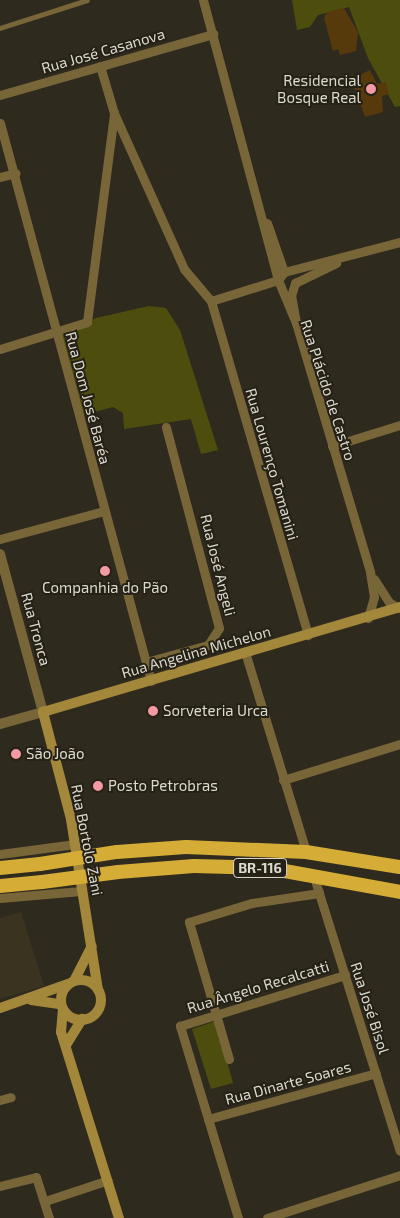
<!DOCTYPE html>
<meta charset="utf-8">
<style>
body{margin:0}
#map{position:relative;width:400px;height:1218px;overflow:hidden;background:#2f2a1e;font-family:"Exo 2",sans-serif}
div>[style]{position:absolute}
[style*='--x']{left:calc(var(--x)*1px);top:calc(var(--y)*1px);width:calc(var(--w)*1px);rotate:calc(var(--a)*1deg)}
.built>*{inset:0;background:#3a3320}
.green>*{inset:0;background:#4d4e0d}
.building>*{inset:0;background:#563a0c}
.service>*{height:4.5px;margin:-2.25px;padding:0 2.25px;transform-origin:2.25px;border-radius:2.25px;background:#786639}
.minor>*{height:9px;margin:-4.5px;padding:0 4.5px;transform-origin:4.5px;border-radius:4.5px;background:#786639}
.tertiary>*{height:10px;margin:-5px;padding:0 5px;transform-origin:5px;border-radius:5px;background:#786639}
.secondary>*{height:10px;margin:-5px;padding:0 5px;transform-origin:5px;border-radius:5px;background:#a3873b}
.secondary>.ring{margin:-5px;padding:0;box-sizing:content-box;background:none;border:10px solid #a3873b;border-radius:50%}
.trunk>*{height:14px;margin:-7px;padding:0 7px;transform-origin:7px;border-radius:7px;background:#d4ac36}
.trunk-bridge>*{height:14px;margin:-7px;padding:0 7px;transform-origin:7px;border-radius:7px;background:#d4ac36}
.dots>*{width:14px;height:14px;translate:-50% -50%;box-sizing:border-box;border:2px solid #252115;border-radius:50%}
span{translate:-50% -50%;white-space:nowrap;text-align:center;line-height:1.15;-webkit-text-stroke:4px #252115;paint-order:stroke}
.shield-label span{padding:1px 4px;background:#252115;border:1px solid;border-radius:4px;-webkit-text-stroke-width:0}
.shield-label{font-size:14px;color:#dcd9d1;font-weight:700}
.street-label{font-size:15px;color:#dcd9d1}
.poi-label{font-size:15px;color:#dcd9d1}
.right{translate:-100% -50%;text-align:right}
.left{translate:0 -50%;text-align:left}
</style>
<div id="map">
<div class="built">
<div style="clip-path:polygon(21px 912px,44px 986px,0 999px,0 918px)"></div>
</div>
<div class="green">
<div style="clip-path:polygon(292px 0,400px 0,400px 106px,395px 107px,368px 58px,349px 7px,318px 15px,310px 27px,297px 30px)"></div>
<div style="clip-path:polygon(149px 306px,166px 308px,180px 330px,218px 450px,201px 454px,191px 419px,124px 429px,123px 413px,113px 407px,80px 416px,58px 334px,96px 318px)"></div>
<div style="clip-path:polygon(216px 1021px,233px 1083px,211px 1089px,192px 1029px)"></div>
</div>
<div class="building">
<div style="clip-path:polygon(344px 8px,358px 32px,356px 51px,340px 55px,338px 49px,333px 51px,324px 18px,327px 12px)"></div>
<div style="clip-path:polygon(370px 70px,377px 84px,386px 82px,389px 94px,382px 96px,383px 112px,365px 117px,351px 79px)"></div>
</div>
<div class="service">
<div style="--x:0;--y:28;--w:91;--a:-17.8"></div>
</div>
<div class="minor">
<div style="--x:203;--y:0;--w:290;--a:75"></div>
<div style="--x:278;--y:280;--w:47;--a:67.3"></div>
<div style="--x:296;--y:323;--w:260;--a:73.4"></div>
<div style="--x:370;--y:572;--w:25;--a:81"></div>
<div style="--x:374;--y:597;--w:22;--a:106"></div>
<div style="--x:100;--y:66;--w:49;--a:73.4"></div>
<div style="--x:114;--y:113;--w:171;--a:65.8"></div>
<div style="--x:184;--y:269;--w:42;--a:49.8"></div>
<div style="--x:0;--y:95;--w:222;--a:-16"></div>
<div style="--x:0;--y:123;--w:578;--a:74.86"></div>
<div style="--x:0;--y:177;--w:16;--a:-14"></div>
<div style="--x:267;--y:223;--w:52;--a:70.9"></div>
<div style="--x:211;--y:301;--w:348;--a:73.8"></div>
<div style="--x:211;--y:301;--w:70;--a:-17.4"></div>
<div style="--x:278;--y:280;--w:10;--a:-53"></div>
<div style="--x:284;--y:272;--w:120;--a:-14.5"></div>
<div style="--x:296;--y:323;--w:27;--a:-100"></div>
<div style="--x:291;--y:296;--w:14;--a:-73"></div>
<div style="--x:295;--y:283;--w:46;--a:-26"></div>
<div style="--x:0;--y:349;--w:91;--a:-17.2"></div>
<div style="--x:87;--y:322;--w:211;--a:-82.6"></div>
<div style="--x:332;--y:446;--w:71;--a:-17.2"></div>
<div style="--x:0;--y:539;--w:108;--a:-15.1"></div>
<div style="--x:374;--y:579;--w:27;--a:57"></div>
<div style="--x:389;--y:602;--w:11;--a:34"></div>
<div style="--x:245;--y:652;--w:209;--a:73"></div>
<div style="--x:146;--y:662;--w:64;--a:-15.3"></div>
<div style="--x:208;--y:645;--w:20;--a:-57"></div>
<div style="--x:219;--y:628;--w:208;--a:-104.8"></div>
<div style="--x:283;--y:780;--w:122;--a:-17.1"></div>
<div style="--x:0;--y:854;--w:76;--a:-7.6"></div>
<div style="--x:313;--y:874;--w:290;--a:72.6"></div>
<div style="--x:0;--y:898;--w:81;--a:-4.9"></div>
<div style="--x:229;--y:1059;--w:143;--a:-106.3"></div>
<div style="--x:189;--y:922;--w:66;--a:-16.8"></div>
<div style="--x:252;--y:903;--w:68;--a:-8.5"></div>
<div style="--x:0;--y:1100;--w:11;--a:-15"></div>
<div style="--x:208;--y:1119;--w:174;--a:-15.3"></div>
<div style="--x:0;--y:1186;--w:37;--a:-14"></div>
<div style="--x:36;--y:1177;--w:43;--a:72.4"></div>
<div style="--x:45;--y:1201;--w:66;--a:-18.4"></div>
<div style="--x:238;--y:1218;--w:201;--a:-106.8"></div>
<div style="--x:180;--y:1026;--w:173;--a:-17.2"></div>
<div style="--x:267;--y:1218;--w:140;--a:-17.9"></div>
</div>
<div class="tertiary">
<div style="--x:0;--y:554;--w:164;--a:74.8"></div>
<div style="--x:43;--y:712;--w:45;--a:164.4"></div>
</div>
<div class="secondary">
<div class="ring" style="left:61px;top:980px;width:30px;height:30px"></div>
<div style="--x:74;--y:981;--w:39;--a:-63"></div>
<div style="--x:98;--y:990;--w:173;--a:-99"></div>
<div style="--x:71;--y:819;--w:111;--a:-104.7"></div>
<div style="--x:43;--y:712;--w:372;--a:-16.4"></div>
<div style="--x:31;--y:1000;--w:30;--a:8"></div>
<div style="--x:0;--y:1008;--w:72;--a:-19.4"></div>
<div style="--x:63;--y:1009;--w:23;--a:95"></div>
<div style="--x:61;--y:1032;--w:195;--a:72.7"></div>
<div style="--x:66;--y:1045;--w:31;--a:-58"></div>
</div>
<div class="trunk">
<div style="--x:117;--y:852;--w:69;--a:-4.1"></div>
<div style="--x:186;--y:847;--w:120;--a:2.4"></div>
<div style="--x:306;--y:852;--w:95;--a:9.1"></div>
<div style="--x:0;--y:868;--w:40;--a:-5.7"></div>
<div style="--x:118;--y:872;--w:76;--a:-4.5"></div>
<div style="--x:194;--y:866;--w:74;--a:1.5"></div>
<div style="--x:268;--y:868;--w:134;--a:10.3"></div>
<div style="--x:0;--y:886;--w:42;--a:-5.4"></div>
</div>
<div class="trunk-bridge">
<div style="--x:40;--y:864;--w:78;--a:-8.9"></div>
<div style="--x:42;--y:882;--w:77;--a:-7.5"></div>
</div>
<div class="dots">
<div style="left:371px;top:89px;background:#f49aa4"></div>
<div style="left:105px;top:571px;background:#f49aa4"></div>
<div style="left:153px;top:711px;background:#f49aa4"></div>
<div style="left:16px;top:754px;background:#f49aa4"></div>
<div style="left:98px;top:786px;background:#f49aa4"></div>
</div>
<div class="shield-label">
<span style="left:260px;top:868px">BR-116</span>
</div>
<div class="street-label">
<span style="left:103px;top:51px;rotate:-16deg">Rua José Casanova</span>
<span style="left:328px;top:390px;rotate:72deg">Rua Plácido de Castro</span>
<span style="left:88px;top:398px;rotate:75deg">Rua Dom José Baréa</span>
<span style="left:272px;top:464px;rotate:74deg">Rua Lourenço Tomanini</span>
<span style="left:218px;top:565px;rotate:76deg">Rua José Angeli</span>
<span style="left:36px;top:629px;rotate:75deg">Rua Tronca</span>
<span style="left:196px;top:652px;rotate:-16deg">Rua Angelina Michelon</span>
<span style="left:87px;top:840px;rotate:79deg">Rua Bortolo Zani</span>
<span style="left:258px;top:987px;rotate:-17deg">Rua Ângelo Recalcatti</span>
<span style="left:370px;top:1008px;rotate:72deg">Rua José Bisol</span>
<span style="left:288px;top:1083px;rotate:-15deg">Rua Dinarte Soares</span>
</div>
<div class="poi-label">
<span class="right" style="left:361px;top:89px">Residencial<br>Bosque Real</span>
<span style="left:105px;top:588px">Companhia do Pão</span>
<span class="left" style="left:163px;top:711px">Sorveteria Urca</span>
<span class="left" style="left:26px;top:754px">São João</span>
<span class="left" style="left:108px;top:786px">Posto Petrobras</span>
</div>
</div>
